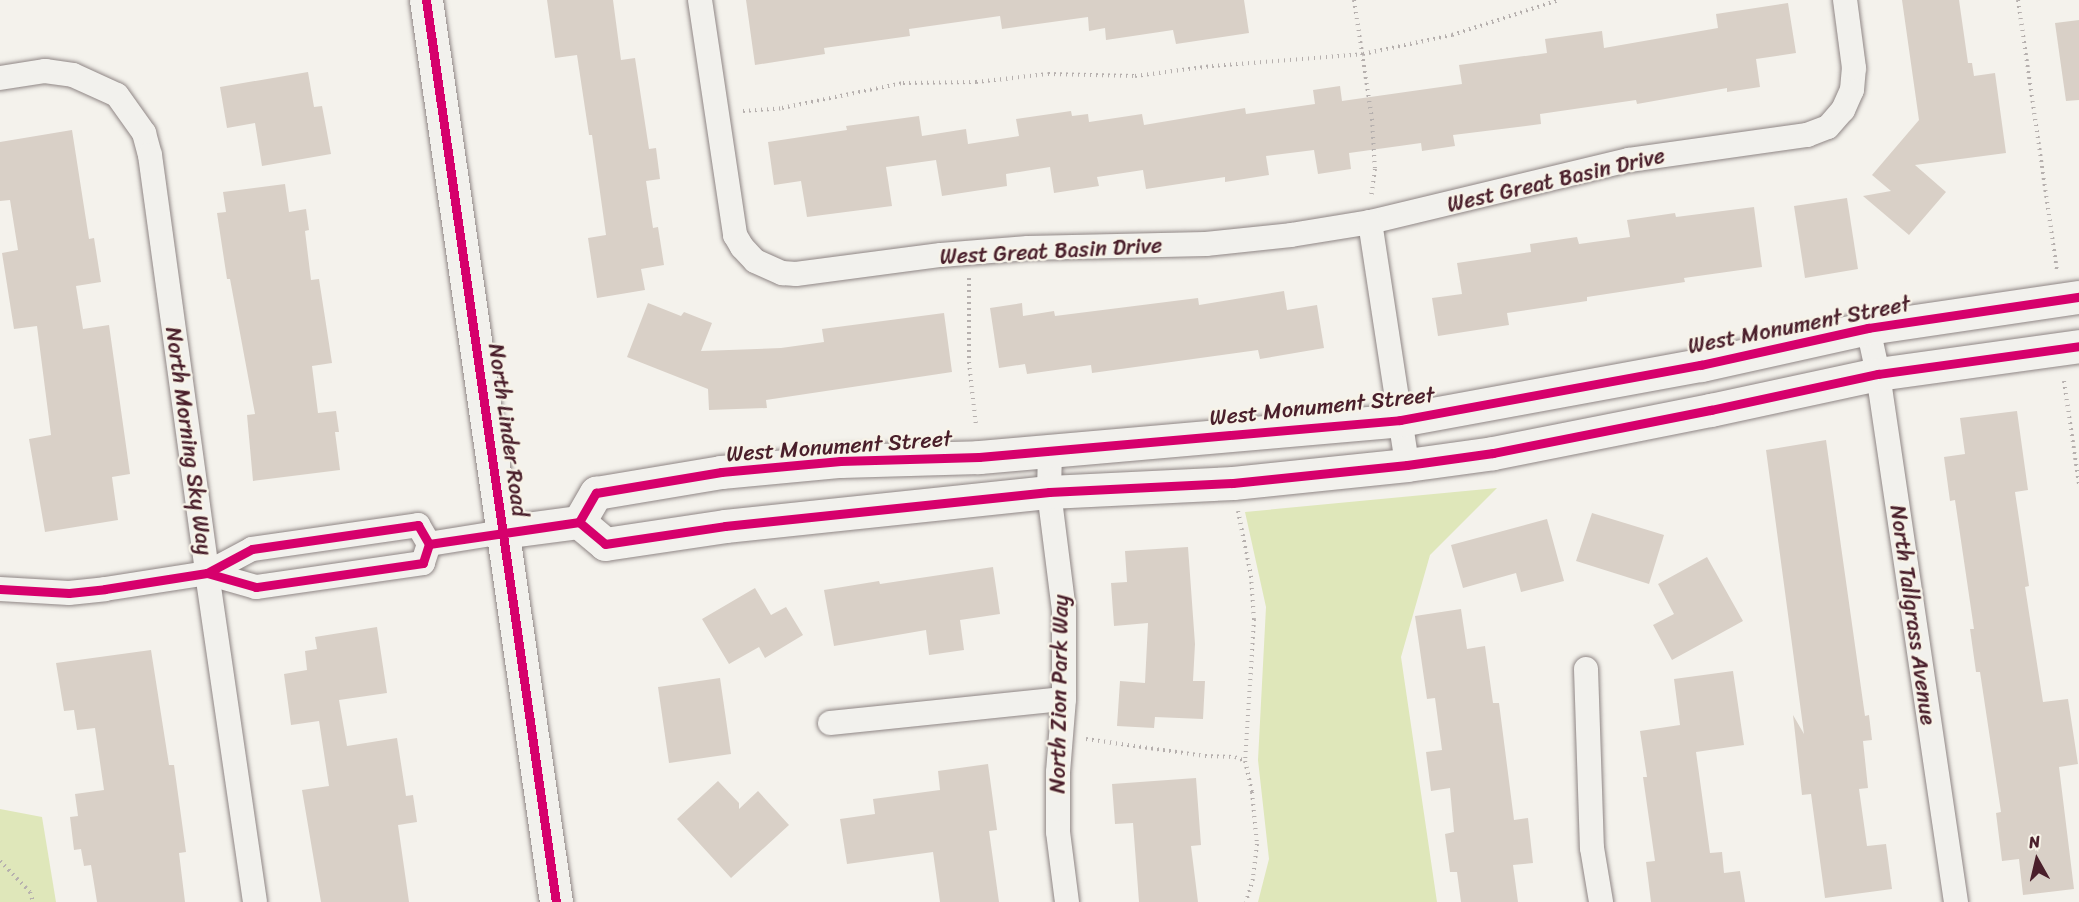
<!DOCTYPE html>
<style>
body{margin:0}
#map{position:relative;width:2079px;height:902px;overflow:hidden;background:#f4f2ec;font-family:Sriracha,sans-serif}
div>[style]{position:absolute}
[style*='--x']{left:calc(var(--x)*1px);top:calc(var(--y)*1px);width:calc(var(--w)*1px);rotate:calc(var(--a)*1deg)}
.green>*{inset:0;background:#dfe7ba}
.building>*{inset:0;background:#d9d0c7}
.path>*{height:4px;margin-top:-2px;transform-origin:0;background:repeating-linear-gradient(90deg,#b6b0ae 0 1.5px,transparent 0 6px)}
.roads{filter:drop-shadow(0 0 2px #8f8685) drop-shadow(0 0 2px #8f8685)}
.street>*{height:24px;margin:-12px;padding:0 12px;transform-origin:12px;border-radius:12px;background:#f2f1ed}
.secondary>*{height:33px;margin:-16.5px;padding:0 16.5px;transform-origin:16.5px;border-radius:16.5px;background:#f2f1ed}
.cycleway>*{height:9px;margin:-4.5px;padding:0 4.5px;transform-origin:4.5px;border-radius:4.5px;background:#d6006c}
span{translate:-50% -50%;white-space:nowrap;text-align:center;line-height:1.15;-webkit-text-stroke:4.5px #f7f3e8;paint-order:stroke}
.street-label{font-size:22px;color:#4a1f2b}
.north{position:absolute;left:2007px;top:830px;width:60px;height:60px;-webkit-text-stroke:4px #f7f3e8;paint-order:stroke;rotate:352deg;font-size:16px;font-weight:700;line-height:24px;text-align:center;color:#4a1f2b}
.north::after{content:'';display:block;margin:auto;width:21px;height:27px;background:#4a1f2b;clip-path:polygon(50% 0,100% 100%,50% 72%,0 100%)}
</style>
<div id="map">
<div class="green">
<div style="clip-path:polygon(1497px 488px,1430px 555px,1401px 657px,1437px 902px,1258px 902px,1269px 859px,1258px 760px,1266px 607px,1245px 512px)"></div>
<div style="clip-path:polygon(0 809px,42px 817px,56px 902px,0 902px)"></div>
</div>
<div class="building">
<div style="clip-path:polygon(547px 0,613px 0,621px 60px,635px 58px,649px 149px,656px 148px,660px 179px,646px 181px,653px 228px,658px 227px,664px 265px,641px 269px,645px 290px,597px 298px,588px 238px,606px 235px,592px 135px,589px 135px,577px 55px,555px 58px)"></div>
<div style="clip-path:polygon(746px 0,1244px 0,1249px 33px,1176px 44px,1173px 30px,1106px 40px,1105px 28px,1089px 31px,1088px 17px,1002px 29px,1000px 16px,909px 29px,910px 36px,824px 48px,825px 54px,755px 65px)"></div>
<div style="clip-path:polygon(1902px 0,1959px 0,1968px 63px,1972px 63px,1974px 76px,1995px 73px,2006px 153px,1915px 165px,1946px 192px,1909px 235px,1863px 196px,1891px 191px,1872px 175px,1919px 120px)"></div>
<div style="clip-path:polygon(1788px 3px,1796px 53px,1756px 59px,1760px 87px,1727px 92px,1727px 88px,1637px 104px,1636px 100px,1540px 114px,1541px 124px,1453px 135px,1455px 146px,1422px 151px,1421px 143px,1349px 153px,1351px 169px,1318px 174px,1314px 150px,1266px 156px,1269px 175px,1225px 182px,1225px 177px,1146px 189px,1143px 170px,1097px 177px,1099px 186px,1054px 193px,1050px 167px,1006px 174px,1007px 186px,942px 196px,936px 160px,886px 167px,892px 206px,807px 217px,801px 181px,774px 185px,768px 142px,847px 130px,846px 126px,919px 116px,922px 136px,966px 129px,968px 144px,1019px 136px,1016px 119px,1071px 111px,1072px 116px,1088px 114px,1089px 122px,1142px 114px,1144px 125px,1245px 108px,1246px 114px,1315px 104px,1313px 90px,1340px 86px,1342px 101px,1462px 84px,1459px 65px,1547px 53px,1545px 39px,1602px 31px,1604px 48px,1718px 28px,1716px 14px)"></div>
<div style="clip-path:polygon(2079px 20px,2079px 100px,2066px 101px,2055px 23px)"></div>
<div style="clip-path:polygon(308px 72px,314px 107px,322px 106px,331px 154px,262px 166px,255px 123px,227px 128px,220px 87px)"></div>
<div style="clip-path:polygon(72px 130px,89px 239px,94px 238px,101px 282px,76px 286px,83px 329px,109px 325px,130px 474px,112px 477px,118px 520px,45px 532px,29px 439px,51px 435px,37px 326px,14px 329px,2px 253px,18px 250px,10px 200px,0 201px,0 142px)"></div>
<div style="clip-path:polygon(285px 184px,289px 212px,306px 209px,309px 230px,305px 231px,311px 280px,319px 279px,332px 363px,312px 366px,318px 413px,336px 411px,339px 432px,335px 432px,340px 470px,253px 481px,247px 415px,255px 414px,230px 279px,227px 279px,217px 213px,226px 212px,223px 192px)"></div>
<div style="clip-path:polygon(1847px 198px,1858px 269px,1805px 278px,1794px 206px)"></div>
<div style="clip-path:polygon(1754px 207px,1762px 267px,1684px 278px,1685px 282px,1587px 297px,1587px 301px,1507px 313px,1509px 325px,1438px 336px,1432px 298px,1462px 294px,1457px 263px,1531px 252px,1530px 244px,1577px 237px,1579px 244px,1630px 237px,1627px 220px,1675px 213px,1676px 217px)"></div>
<div style="clip-path:polygon(1284px 291px,1287px 310px,1317px 305px,1324px 348px,1260px 359px,1258px 350px,1092px 373px,1091px 365px,1027px 374px,1025px 364px,999px 368px,990px 308px,1022px 303px,1023px 316px,1054px 311px,1055px 316px,1198px 298px,1199px 305px)"></div>
<div style="clip-path:polygon(648px 303px,681px 316px,684px 312px,712px 323px,701px 351px,781px 348px,824px 342px,822px 329px,944px 313px,952px 372px,766px 400px,767px 408px,709px 410px,708px 389px,627px 357px)"></div>
<div style="clip-path:polygon(2017px 411px,2028px 490px,2015px 492px,2029px 586px,2025px 587px,2043px 702px,2068px 699px,2078px 764px,2059px 767px,2074px 889px,2023px 895px,2019px 859px,2002px 861px,1996px 813px,2001px 812px,1980px 672px,1976px 672px,1970px 629px,1974px 629px,1955px 500px,1950px 501px,1944px 457px,1965px 454px,1960px 418px)"></div>
<div style="clip-path:polygon(1826px 440px,1865px 716px,1869px 715px,1872px 740px,1863px 741px,1868px 788px,1859px 789px,1867px 846px,1886px 844px,1892px 889px,1825px 898px,1811px 794px,1802px 795px,1793px 715px,1804px 734px,1766px 450px)"></div>
<div style="clip-path:polygon(1592px 513px,1664px 535px,1649px 584px,1576px 561px)"></div>
<div style="clip-path:polygon(1547px 519px,1564px 581px,1521px 592px,1516px 573px,1463px 588px,1451px 545px)"></div>
<div style="clip-path:polygon(1188px 547px,1195px 644px,1193px 681px,1205px 681px,1203px 719px,1155px 717px,1154px 728px,1117px 726px,1120px 681px,1145px 683px,1148px 623px,1114px 626px,1111px 583px,1127px 582px,1125px 551px)"></div>
<div style="clip-path:polygon(1707px 557px,1743px 621px,1672px 660px,1653px 625px,1674px 614px,1658px 584px)"></div>
<div style="clip-path:polygon(993px 567px,1000px 614px,960px 620px,964px 650px,929px 655px,926px 630px,834px 646px,824px 590px,879px 581px,880px 584px)"></div>
<div style="clip-path:polygon(755px 588px,771px 615px,786px 607px,803px 635px,765px 658px,759px 647px,729px 664px,702px 619px)"></div>
<div style="clip-path:polygon(1461px 609px,1467px 649px,1485px 646px,1493px 703px,1499px 703px,1514px 820px,1528px 818px,1533px 863px,1513px 865px,1518px 902px,1461px 902px,1457px 872px,1450px 872px,1445px 834px,1454px 832px,1450px 788px,1431px 791px,1426px 752px,1442px 750px,1435px 698px,1427px 699px,1415px 616px)"></div>
<div style="clip-path:polygon(377px 627px,387px 693px,339px 700px,347px 746px,397px 738px,406px 796px,413px 795px,417px 822px,398px 825px,409px 902px,321px 902px,302px 790px,329px 786px,319px 721px,291px 725px,284px 674px,307px 670px,305px 651px,317px 649px,315px 637px)"></div>
<div style="clip-path:polygon(151px 650px,169px 765px,174px 765px,186px 852px,179px 853px,185px 902px,97px 902px,91px 865px,84px 866px,81px 849px,74px 850px,70px 817px,78px 816px,75px 794px,104px 790px,95px 728px,77px 730px,74px 710px,64px 711px,56px 663px)"></div>
<div style="clip-path:polygon(1733px 671px,1744px 745px,1696px 752px,1710px 853px,1722px 852px,1724px 873px,1740px 871px,1745px 902px,1651px 902px,1646px 862px,1655px 861px,1643px 777px,1647px 777px,1640px 731px,1680px 725px,1674px 679px)"></div>
<div style="clip-path:polygon(720px 678px,731px 754px,669px 763px,658px 687px)"></div>
<div style="clip-path:polygon(988px 764px,997px 830px,989px 831px,999px 902px,940px 902px,933px 852px,847px 864px,840px 819px,875px 814px,873px 799px,940px 790px,938px 771px)"></div>
<div style="clip-path:polygon(1196px 778px,1201px 845px,1191px 846px,1198px 902px,1139px 902px,1133px 823px,1115px 824px,1112px 784px)"></div>
<div style="clip-path:polygon(718px 781px,739px 803px,739px 809px,758px 791px,789px 825px,731px 878px,677px 819px)"></div>
</div>
<div class="path">
<div style="--x:1354;--y:0;--w:120;--a:81.4"></div>
<div style="--x:1372;--y:119;--w:50;--a:86.6"></div>
<div style="--x:1375;--y:169;--w:28;--a:98"></div>
<div style="--x:2018;--y:0;--w:272;--a:81.8"></div>
<div style="--x:743;--y:111;--w:39;--a:-4"></div>
<div style="--x:782;--y:108;--w:124;--a:-11.7"></div>
<div style="--x:903;--y:83;--w:73;--a:-0.8"></div>
<div style="--x:976;--y:82;--w:72;--a:-6.3"></div>
<div style="--x:1048;--y:74;--w:87;--a:1.3"></div>
<div style="--x:1135;--y:76;--w:78;--a:-7.4"></div>
<div style="--x:1212;--y:66;--w:151;--a:-4.5"></div>
<div style="--x:1363;--y:54;--w:91;--a:-12.1"></div>
<div style="--x:1452;--y:35;--w:113;--a:-18.1"></div>
<div style="--x:969;--y:278;--w:84;--a:90"></div>
<div style="--x:969;--y:362;--w:64;--a:83.8"></div>
<div style="--x:2064;--y:381;--w:104;--a:81.7"></div>
<div style="--x:1238;--y:511;--w:66;--a:78.7"></div>
<div style="--x:1251;--y:576;--w:43;--a:86"></div>
<div style="--x:1254;--y:619;--w:142;--a:93.6"></div>
<div style="--x:1245;--y:761;--w:32;--a:77"></div>
<div style="--x:1252;--y:792;--w:52;--a:84.5"></div>
<div style="--x:1257;--y:844;--w:35;--a:97"></div>
<div style="--x:1253;--y:879;--w:24;--a:107"></div>
<div style="--x:1086;--y:739;--w:120;--a:8.1"></div>
<div style="--x:1205;--y:756;--w:30;--a:2"></div>
<div style="--x:1235;--y:757;--w:11;--a:22"></div>
<div style="--x:0;--y:861;--w:43;--a:45.9"></div>
<div style="--x:30;--y:892;--w:10;--a:73"></div>
</div>
<div class="roads">
<div class="street">
<div style="--x:700;--y:0;--w:238;--a:81.5"></div>
<div style="--x:735;--y:235;--w:14;--a:60"></div>
<div style="--x:742;--y:247;--w:19;--a:47"></div>
<div style="--x:755;--y:261;--w:30;--a:24"></div>
<div style="--x:782;--y:273;--w:14;--a:4"></div>
<div style="--x:796;--y:274;--w:146;--a:-7.5"></div>
<div style="--x:941;--y:255;--w:87;--a:-4.6"></div>
<div style="--x:1028;--y:248;--w:178;--a:-1.3"></div>
<div style="--x:1206;--y:244;--w:85;--a:-6"></div>
<div style="--x:1291;--y:235;--w:80;--a:-9.3"></div>
<div style="--x:1370;--y:222;--w:266;--a:-13.5"></div>
<div style="--x:1629;--y:160;--w:180;--a:-8"></div>
<div style="--x:1807;--y:135;--w:22;--a:-21"></div>
<div style="--x:1828;--y:127;--w:23;--a:-49"></div>
<div style="--x:1843;--y:110;--w:22;--a:-66"></div>
<div style="--x:1852;--y:90;--w:22;--a:-85"></div>
<div style="--x:1854;--y:68;--w:69;--a:-97.5"></div>
<div style="--x:0;--y:78;--w:46;--a:-8.8"></div>
<div style="--x:45;--y:71;--w:28;--a:8"></div>
<div style="--x:73;--y:75;--w:48;--a:24.4"></div>
<div style="--x:117;--y:95;--w:47;--a:54.6"></div>
<div style="--x:144;--y:133;--w:23;--a:75"></div>
<div style="--x:150;--y:155;--w:422;--a:82.2"></div>
<div style="--x:207;--y:573;--w:332;--a:81.7"></div>
<div style="--x:1370;--y:222;--w:246;--a:81.3"></div>
<div style="--x:1868;--y:328;--w:47;--a:77.7"></div>
<div style="--x:1878;--y:374;--w:534;--a:81.6"></div>
<div style="--x:1050;--y:451;--w:41;--a:91.4"></div>
<div style="--x:1049;--y:492;--w:119;--a:82.8"></div>
<div style="--x:1064;--y:610;--w:89;--a:90"></div>
<div style="--x:1064;--y:699;--w:73;--a:94.7"></div>
<div style="--x:1058;--y:772;--w:60;--a:90"></div>
<div style="--x:1058;--y:832;--w:71;--a:82.7"></div>
<div style="--x:429;--y:544;--w:75;--a:-9.2"></div>
<div style="--x:0;--y:589;--w:69;--a:3.3"></div>
<div style="--x:69;--y:593;--w:36;--a:-6"></div>
<div style="--x:105;--y:589;--w:103;--a:-8.9"></div>
<div style="--x:207;--y:573;--w:51;--a:-28.1"></div>
<div style="--x:252;--y:549;--w:168;--a:-8.2"></div>
<div style="--x:418;--y:525;--w:22;--a:60"></div>
<div style="--x:429;--y:544;--w:20;--a:108"></div>
<div style="--x:423;--y:563;--w:169;--a:171.8"></div>
<div style="--x:256;--y:587;--w:51;--a:-164.1"></div>
<div style="--x:1586;--y:669;--w:179;--a:88.1"></div>
<div style="--x:1592;--y:848;--w:55;--a:80.5"></div>
<div style="--x:830;--y:723;--w:235;--a:-5.9"></div>
</div>
<div class="secondary">
<div style="--x:426;--y:0;--w:911;--a:81.8"></div>
<div style="--x:579;--y:522;--w:34;--a:-60"></div>
<div style="--x:596;--y:493;--w:127;--a:-9.5"></div>
<div style="--x:721;--y:472;--w:120;--a:-5.3"></div>
<div style="--x:840;--y:461;--w:139;--a:-1.6"></div>
<div style="--x:979;--y:457;--w:423;--a:-5"></div>
<div style="--x:1400;--y:420;--w:306;--a:-10.4"></div>
<div style="--x:1701;--y:365;--w:171;--a:-12.5"></div>
<div style="--x:1868;--y:328;--w:213;--a:-8.4"></div>
<div style="--x:503;--y:532;--w:77;--a:-7.5"></div>
<div style="--x:579;--y:522;--w:34;--a:40"></div>
<div style="--x:605;--y:544;--w:121;--a:-8.5"></div>
<div style="--x:725;--y:526;--w:326;--a:-6"></div>
<div style="--x:1049;--y:492;--w:184;--a:-2.8"></div>
<div style="--x:1233;--y:483;--w:175;--a:-5.9"></div>
<div style="--x:1407;--y:465;--w:87;--a:-7.9"></div>
<div style="--x:1493;--y:453;--w:222;--a:-11.2"></div>
<div style="--x:1711;--y:410;--w:171;--a:-12.2"></div>
<div style="--x:1878;--y:374;--w:203;--a:-7.9"></div>
</div>
</div>
<div class="cycleway">
<div style="--x:426;--y:0;--w:911;--a:81.8"></div>
<div style="--x:579;--y:522;--w:34;--a:-60"></div>
<div style="--x:596;--y:493;--w:127;--a:-9.5"></div>
<div style="--x:721;--y:472;--w:120;--a:-5.3"></div>
<div style="--x:840;--y:461;--w:139;--a:-1.6"></div>
<div style="--x:979;--y:457;--w:423;--a:-5"></div>
<div style="--x:1400;--y:420;--w:306;--a:-10.4"></div>
<div style="--x:1701;--y:365;--w:171;--a:-12.5"></div>
<div style="--x:1868;--y:328;--w:213;--a:-8.4"></div>
<div style="--x:429;--y:544;--w:152;--a:-8.3"></div>
<div style="--x:579;--y:522;--w:34;--a:40"></div>
<div style="--x:605;--y:544;--w:121;--a:-8.5"></div>
<div style="--x:725;--y:526;--w:326;--a:-6"></div>
<div style="--x:1049;--y:492;--w:184;--a:-2.8"></div>
<div style="--x:1233;--y:483;--w:175;--a:-5.9"></div>
<div style="--x:1407;--y:465;--w:87;--a:-7.9"></div>
<div style="--x:1493;--y:453;--w:222;--a:-11.2"></div>
<div style="--x:1711;--y:410;--w:171;--a:-12.2"></div>
<div style="--x:1878;--y:374;--w:203;--a:-7.9"></div>
<div style="--x:0;--y:589;--w:69;--a:3.3"></div>
<div style="--x:69;--y:593;--w:36;--a:-6"></div>
<div style="--x:105;--y:589;--w:103;--a:-8.9"></div>
<div style="--x:207;--y:573;--w:51;--a:-28.1"></div>
<div style="--x:252;--y:549;--w:168;--a:-8.2"></div>
<div style="--x:418;--y:525;--w:22;--a:60"></div>
<div style="--x:429;--y:544;--w:20;--a:108"></div>
<div style="--x:423;--y:563;--w:169;--a:171.8"></div>
<div style="--x:256;--y:587;--w:51;--a:-164.1"></div>
</div>
<div class="street-label">
<span style="left:1556px;top:180px;rotate:-13deg">West Great Basin Drive</span>
<span style="left:1051px;top:251px;rotate:-3deg">West Great Basin Drive</span>
<span style="left:1799px;top:325px;rotate:-11deg">West Monument Street</span>
<span style="left:1322px;top:406px;rotate:-6deg">West Monument Street</span>
<span style="left:508px;top:430px;rotate:82deg">North Linder Road</span>
<span style="left:189px;top:441px;rotate:82deg">North Morning Sky Way</span>
<span style="left:839px;top:446px;rotate:-4deg">West Monument Street</span>
<span style="left:1913px;top:615px;rotate:82deg">North Tallgrass Avenue</span>
<span style="left:1059px;top:694px;rotate:-89deg">North Zion Park Way</span>
</div>
<div class="north">N</div>
</div>
